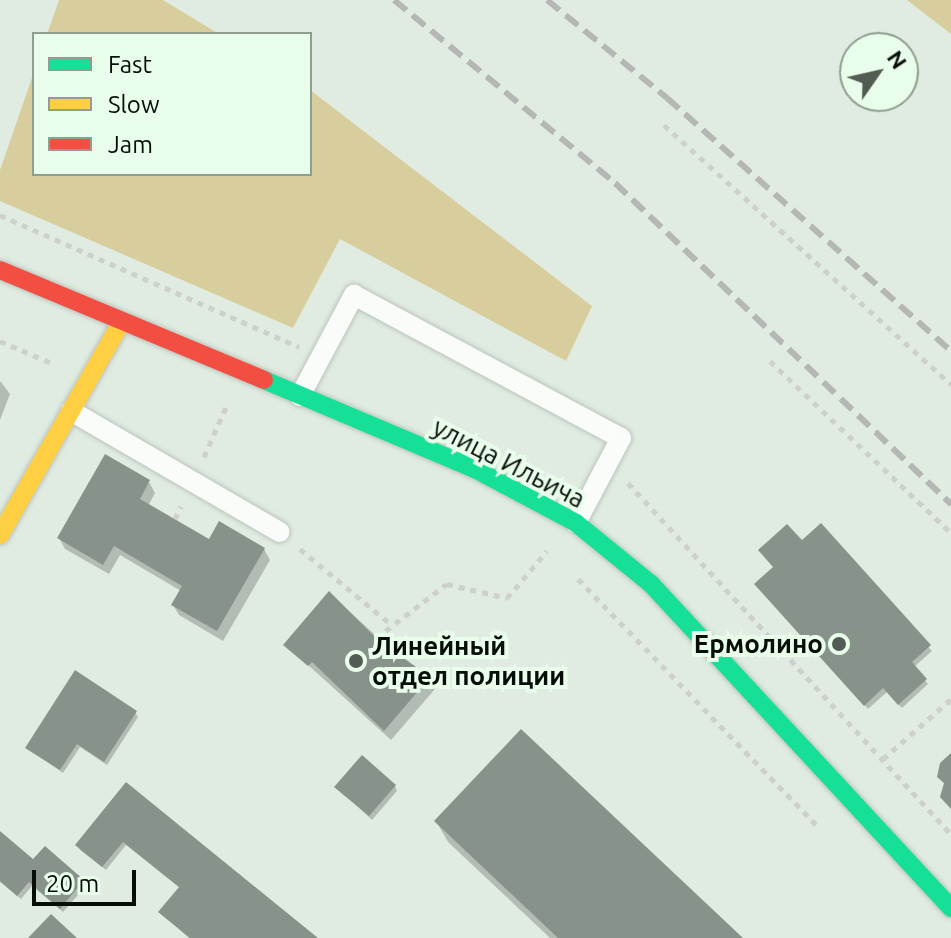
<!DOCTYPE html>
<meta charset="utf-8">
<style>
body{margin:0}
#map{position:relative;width:951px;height:938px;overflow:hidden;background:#e0ece1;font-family:Ubuntu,sans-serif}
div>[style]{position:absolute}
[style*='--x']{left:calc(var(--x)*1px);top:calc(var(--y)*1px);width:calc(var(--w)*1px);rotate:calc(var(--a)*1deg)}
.forest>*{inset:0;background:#d8ce9d}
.shadow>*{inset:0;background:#0003}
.building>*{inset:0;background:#87928b}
.path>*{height:5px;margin-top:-2.5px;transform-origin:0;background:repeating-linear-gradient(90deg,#cdd0cd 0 6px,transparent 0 12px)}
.roads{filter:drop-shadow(0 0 2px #bbc4bc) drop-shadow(0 0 2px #bbc4bc)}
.lane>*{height:20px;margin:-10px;padding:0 10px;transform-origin:10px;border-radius:10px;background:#fafcfa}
.fast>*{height:18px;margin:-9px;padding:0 9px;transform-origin:9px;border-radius:9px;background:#16e098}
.slow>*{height:18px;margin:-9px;padding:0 9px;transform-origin:9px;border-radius:9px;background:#ffcf43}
.jam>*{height:18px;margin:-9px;padding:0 9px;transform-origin:9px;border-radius:9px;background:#f24e42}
.rail>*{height:6px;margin-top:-3px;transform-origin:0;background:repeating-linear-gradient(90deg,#b4b7b4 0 16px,transparent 0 24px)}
.dots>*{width:22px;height:22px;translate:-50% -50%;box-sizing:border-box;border:4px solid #e9feea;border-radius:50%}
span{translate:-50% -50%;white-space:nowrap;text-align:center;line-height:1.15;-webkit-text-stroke:8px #e9feea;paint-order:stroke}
.street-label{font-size:26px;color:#070e08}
.poi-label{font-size:26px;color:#070e08;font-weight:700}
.right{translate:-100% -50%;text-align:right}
.left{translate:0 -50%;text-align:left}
.legend{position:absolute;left:32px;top:32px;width:280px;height:144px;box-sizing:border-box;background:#e9feea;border:2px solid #8f9e90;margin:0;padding:10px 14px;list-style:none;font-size:24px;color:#070e08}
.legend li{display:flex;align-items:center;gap:16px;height:40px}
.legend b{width:40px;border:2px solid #8f9e90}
.north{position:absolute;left:839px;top:32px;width:80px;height:80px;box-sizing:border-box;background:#e9feea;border:2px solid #8f9e90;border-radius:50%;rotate:56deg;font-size:22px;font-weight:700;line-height:32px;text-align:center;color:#070e08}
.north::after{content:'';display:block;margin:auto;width:28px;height:36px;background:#535c54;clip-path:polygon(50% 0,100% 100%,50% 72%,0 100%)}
.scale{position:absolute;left:32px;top:870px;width:104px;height:36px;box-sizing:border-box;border:4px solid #070e08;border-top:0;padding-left:10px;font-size:24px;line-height:28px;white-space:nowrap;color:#070e08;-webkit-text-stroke:6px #e9feea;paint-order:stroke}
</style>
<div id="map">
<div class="forest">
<div style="clip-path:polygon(59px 0,163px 0,219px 34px,47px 34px)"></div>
<div style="clip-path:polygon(907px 0,951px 0,951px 34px)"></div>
<div style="clip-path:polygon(34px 72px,34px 174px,310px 174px,310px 90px,592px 306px,566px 361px,340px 239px,293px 328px,0 201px,0 170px)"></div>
</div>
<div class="shadow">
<div style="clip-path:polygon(0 381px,10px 394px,0 420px)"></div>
<div style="clip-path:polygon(149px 482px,155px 493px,148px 506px,210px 542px,264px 549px,270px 560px,223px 641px,179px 615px,173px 605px,181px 591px,120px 555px,109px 574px,65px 549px,59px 538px)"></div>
<div style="clip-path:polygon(821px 526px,932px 651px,914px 667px,928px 684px,902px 708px,887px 692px,868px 709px,760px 589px)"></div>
<div style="clip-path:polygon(330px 594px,435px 689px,391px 740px,286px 645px)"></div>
<div style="clip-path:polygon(135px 712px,138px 717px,107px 765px,80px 747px,63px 773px,27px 748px)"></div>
<div style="clip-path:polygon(126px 785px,315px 938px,189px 938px,160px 912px,180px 888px,126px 845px,106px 870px,80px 850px,77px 845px)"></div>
<div style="clip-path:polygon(395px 786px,397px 791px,372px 820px,337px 787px)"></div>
<div style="clip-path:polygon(436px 821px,740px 938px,550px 938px,448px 842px)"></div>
<div style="clip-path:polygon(0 833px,33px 862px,83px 881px,86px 886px,63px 912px,32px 886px,21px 899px,0 882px)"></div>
</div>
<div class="building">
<div style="clip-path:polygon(105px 454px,150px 480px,140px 499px,209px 539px,219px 521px,265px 548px,217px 631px,171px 605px,182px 586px,114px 546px,103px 565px,57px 538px)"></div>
<div style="clip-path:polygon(821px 523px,931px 645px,912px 662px,927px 679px,898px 705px,883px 688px,864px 706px,754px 584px,773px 567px,758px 550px,787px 524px,802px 540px)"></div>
<div style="clip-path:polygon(329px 591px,376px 638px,430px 677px,384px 731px,312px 662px,308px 666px,283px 645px)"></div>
<div style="clip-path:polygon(75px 670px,137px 711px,104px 762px,77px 744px,60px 770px,25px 748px)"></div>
<div style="clip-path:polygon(521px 729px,743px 938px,558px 938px,434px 821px)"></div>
<div style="clip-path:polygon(951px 753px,951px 809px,940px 797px,944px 783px,937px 777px,940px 763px)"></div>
<div style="clip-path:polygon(362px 755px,396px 785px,369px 816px,334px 787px)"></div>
<div style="clip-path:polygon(126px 782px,318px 938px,190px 938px,158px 912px,179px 887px,123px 842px,102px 867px,75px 845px)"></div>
<div style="clip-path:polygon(0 831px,33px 859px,45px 846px,84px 880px,60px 909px,29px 882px,17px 896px,0 881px)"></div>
<div style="clip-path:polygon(51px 914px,77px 938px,28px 938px)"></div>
</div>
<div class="path">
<div style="--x:664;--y:125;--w:387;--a:42.1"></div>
<div style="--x:0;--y:215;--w:327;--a:23.8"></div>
<div style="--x:0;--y:341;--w:59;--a:23.1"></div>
<div style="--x:770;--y:361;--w:250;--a:43.5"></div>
<div style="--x:204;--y:457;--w:55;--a:-66.3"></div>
<div style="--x:628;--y:483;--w:477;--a:47.4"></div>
<div style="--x:175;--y:519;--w:14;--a:-65"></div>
<div style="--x:300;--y:549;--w:119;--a:39.6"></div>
<div style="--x:578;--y:579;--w:342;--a:45.9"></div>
<div style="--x:376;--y:638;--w:89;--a:-37.3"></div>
<div style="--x:447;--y:584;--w:62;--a:13.1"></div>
<div style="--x:507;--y:598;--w:62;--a:-49.6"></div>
<div style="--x:883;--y:759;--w:91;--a:-41.4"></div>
</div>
<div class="roads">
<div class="lane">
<div style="--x:300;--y:396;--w:115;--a:-61.9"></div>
<div style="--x:354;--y:295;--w:303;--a:28.2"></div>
<div style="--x:621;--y:438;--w:96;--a:117.9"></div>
<div style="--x:71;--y:411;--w:241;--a:30.1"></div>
</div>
<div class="fast">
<div style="--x:264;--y:380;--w:229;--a:22.9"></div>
<div style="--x:475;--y:469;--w:115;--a:28.1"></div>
<div style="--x:576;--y:523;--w:97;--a:39.1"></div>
<div style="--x:651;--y:584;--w:442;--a:47.2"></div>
</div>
<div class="slow">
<div style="--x:0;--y:535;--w:244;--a:-60.3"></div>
</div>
<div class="jam">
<div style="--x:0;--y:270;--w:286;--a:22.6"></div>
</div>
</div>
<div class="rail">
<div style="--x:394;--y:0;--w:287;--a:39.6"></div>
<div style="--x:615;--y:183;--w:465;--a:43.7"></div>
<div style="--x:547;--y:0;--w:155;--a:39.2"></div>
<div style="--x:667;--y:98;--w:380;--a:41.7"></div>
</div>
<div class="dots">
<div style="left:839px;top:644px;background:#535c54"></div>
<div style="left:356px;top:661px;background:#535c54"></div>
</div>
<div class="street-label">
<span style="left:509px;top:463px;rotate:27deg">улица Ильича</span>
</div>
<div class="poi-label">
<span class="right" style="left:823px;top:644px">Ермолино</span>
<span class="left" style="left:372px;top:661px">Линейный<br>отдел полиции</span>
</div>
<ul class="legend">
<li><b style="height:10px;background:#16e098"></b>Fast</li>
<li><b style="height:10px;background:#ffcf43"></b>Slow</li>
<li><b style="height:10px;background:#f24e42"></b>Jam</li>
</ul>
<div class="north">N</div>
<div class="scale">20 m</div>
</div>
